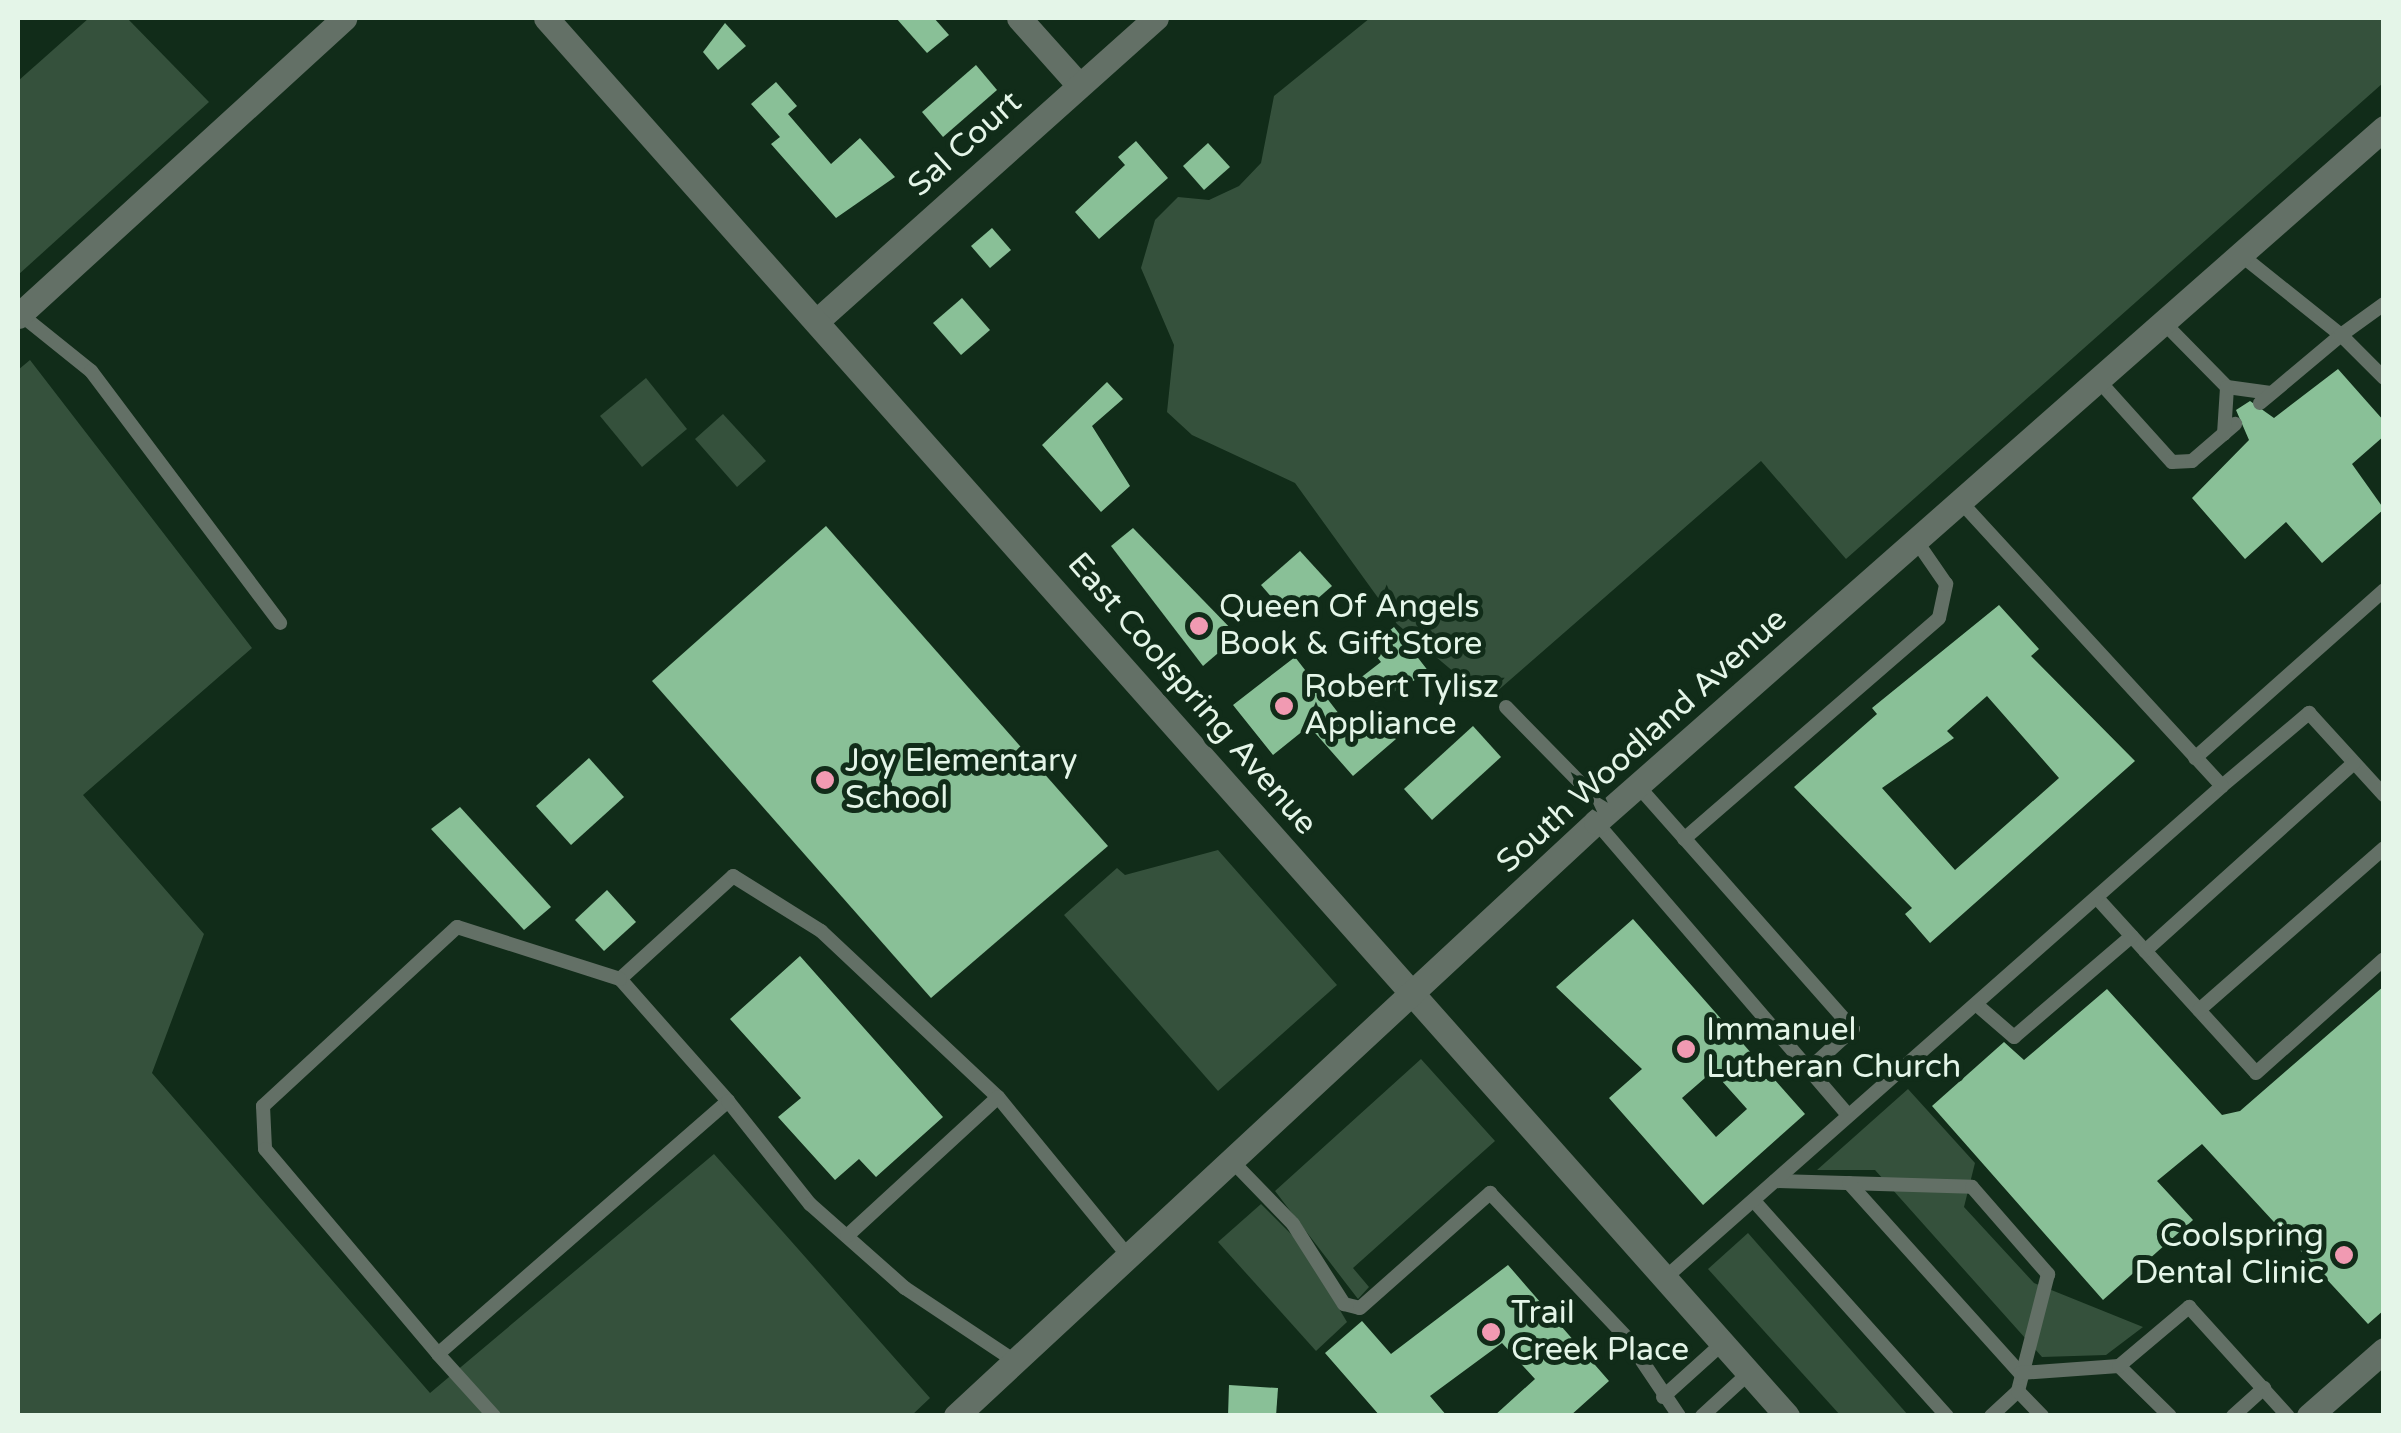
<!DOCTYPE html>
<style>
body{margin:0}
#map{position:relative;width:2401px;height:1433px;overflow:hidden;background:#112c19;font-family:"Varela Round",sans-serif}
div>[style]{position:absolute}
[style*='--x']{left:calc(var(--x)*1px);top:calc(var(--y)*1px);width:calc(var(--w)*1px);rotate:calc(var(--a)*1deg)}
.green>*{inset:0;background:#35513c}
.building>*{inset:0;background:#89c097}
.service>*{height:14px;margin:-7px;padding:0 7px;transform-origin:7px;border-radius:7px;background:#637066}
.minor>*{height:25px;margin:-12.5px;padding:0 12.5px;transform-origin:12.5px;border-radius:12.5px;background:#637066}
.tertiary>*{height:25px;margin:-12.5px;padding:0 12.5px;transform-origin:12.5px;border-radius:12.5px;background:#637066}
.dots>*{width:28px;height:28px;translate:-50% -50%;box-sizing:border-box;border:5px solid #112c19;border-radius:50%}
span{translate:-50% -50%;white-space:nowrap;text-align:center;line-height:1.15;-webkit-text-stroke:10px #112c19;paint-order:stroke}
.street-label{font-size:32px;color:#e4f5e8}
.poi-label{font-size:32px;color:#e4f5e8}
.left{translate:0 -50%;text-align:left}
.right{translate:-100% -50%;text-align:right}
.frame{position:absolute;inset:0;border:20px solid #e4f5e8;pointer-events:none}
</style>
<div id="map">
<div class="green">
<div style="clip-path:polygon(89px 18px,127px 18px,209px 102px,18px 275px,18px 81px)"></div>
<div style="clip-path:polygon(1370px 18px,2383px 18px,2383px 83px,1846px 559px,1761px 461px,1487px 700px,1397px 624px,1295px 483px,1192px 435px,1167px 412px,1174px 345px,1141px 268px,1155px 220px,1178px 197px,1209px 200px,1239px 186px,1261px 163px,1274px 96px)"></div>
<div style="clip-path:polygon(30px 360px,252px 648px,83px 795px,204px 934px,152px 1073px,430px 1393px,714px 1154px,930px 1398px,911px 1416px,18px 1416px,18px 370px)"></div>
<div style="clip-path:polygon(646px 378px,687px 429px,642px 467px,600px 416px)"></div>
<div style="clip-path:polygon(723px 414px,766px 461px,737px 487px,695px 439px)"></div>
<div style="clip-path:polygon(1218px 850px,1337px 985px,1218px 1091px,1064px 915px,1117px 868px,1125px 875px)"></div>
<div style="clip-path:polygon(1421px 1059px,1495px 1141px,1353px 1268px,1369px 1287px,1358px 1299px,1275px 1191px)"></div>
<div style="clip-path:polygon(1908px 1089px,1975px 1163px,1964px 1207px,2034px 1283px,2143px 1327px,2106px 1355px,2042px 1357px,1875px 1170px,1817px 1170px)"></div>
<div style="clip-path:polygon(1261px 1204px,1300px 1243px,1347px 1322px,1316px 1351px,1218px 1242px)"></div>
<div style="clip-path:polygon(1748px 1233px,1908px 1415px,1840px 1415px,1708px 1269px)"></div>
</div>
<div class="building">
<div style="clip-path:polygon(896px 18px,934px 18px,949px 35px,927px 53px)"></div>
<div style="clip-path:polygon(725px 23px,746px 46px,718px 70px,703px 52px)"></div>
<div style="clip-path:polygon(976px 65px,997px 90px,943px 137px,922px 112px)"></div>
<div style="clip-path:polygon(776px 82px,797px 106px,788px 114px,831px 164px,860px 138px,895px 177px,836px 218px,771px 144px,780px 137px,751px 104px)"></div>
<div style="clip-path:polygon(1136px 141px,1168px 178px,1099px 239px,1075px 212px,1125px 165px,1118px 157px)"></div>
<div style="clip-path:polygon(1208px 143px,1230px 167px,1204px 190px,1183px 166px)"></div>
<div style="clip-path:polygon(992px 228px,1011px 250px,990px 268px,971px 246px)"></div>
<div style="clip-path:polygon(962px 298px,990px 330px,961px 355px,933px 323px)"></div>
<div style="clip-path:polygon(2338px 369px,2384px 421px,2384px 436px,2352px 464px,2384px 509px,2322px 563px,2286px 522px,2245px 559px,2192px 498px,2249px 440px,2236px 410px,2250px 401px,2274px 418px)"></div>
<div style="clip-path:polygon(1107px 382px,1123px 399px,1092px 426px,1130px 486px,1101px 512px,1042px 445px)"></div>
<div style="clip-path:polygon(826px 526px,1108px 846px,931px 998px,652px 681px)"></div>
<div style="clip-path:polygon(1133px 528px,1238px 636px,1203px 666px,1111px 546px)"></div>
<div style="clip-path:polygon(1300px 551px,1332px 586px,1292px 621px,1261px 585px)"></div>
<div style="clip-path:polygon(evenodd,1999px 605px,2039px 649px,2031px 656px,2135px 761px,1930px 943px,1905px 914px,1912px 908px,1794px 787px,1877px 714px,1872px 708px,1999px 605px,1987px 696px,2059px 778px,1955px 870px,1882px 788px,1954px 738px,1947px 731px,1987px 696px)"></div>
<div style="clip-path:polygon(1394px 627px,1429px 672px,1376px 702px,1359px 679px,1381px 662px,1369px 647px)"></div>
<div style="clip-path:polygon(1295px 657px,1353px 732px,1373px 714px,1396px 739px,1353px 776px,1309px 726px,1273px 755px,1233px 705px)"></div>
<div style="clip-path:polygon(1473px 726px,1501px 757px,1432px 820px,1404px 789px)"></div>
<div style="clip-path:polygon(589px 758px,624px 797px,571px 845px,536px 806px)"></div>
<div style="clip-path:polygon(460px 807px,551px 907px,524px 930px,431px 829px)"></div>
<div style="clip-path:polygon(607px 890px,636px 922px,604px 951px,575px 920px)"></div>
<div style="clip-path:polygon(evenodd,1633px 919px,1805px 1114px,1703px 1205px,1609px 1098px,1642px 1069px,1556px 987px,1633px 919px,1713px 1071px,1747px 1109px,1716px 1137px,1682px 1098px,1713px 1071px)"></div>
<div style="clip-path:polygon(800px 956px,943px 1117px,876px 1177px,859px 1159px,835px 1180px,778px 1117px,801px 1098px,730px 1019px)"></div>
<div style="clip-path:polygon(2384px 986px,2384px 1310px,2368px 1324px,2202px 1144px,2157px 1181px,2193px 1220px,2103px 1300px,1932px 1106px,2004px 1042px,2024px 1060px,2107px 989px,2222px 1115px,2240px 1111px)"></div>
<div style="clip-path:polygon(1508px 1265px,1609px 1381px,1570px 1416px,1494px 1416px,1535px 1379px,1502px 1343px,1430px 1396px,1447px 1416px,1380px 1416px,1325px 1353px,1362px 1321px,1391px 1354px)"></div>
<div style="clip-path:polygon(1229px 1385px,1278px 1388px,1276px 1416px,1228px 1416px)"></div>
</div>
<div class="service">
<div style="--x:2241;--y:255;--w:128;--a:38.7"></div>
<div style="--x:2341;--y:335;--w:53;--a:-35.8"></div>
<div style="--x:20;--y:314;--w:91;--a:38.8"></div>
<div style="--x:91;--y:371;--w:315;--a:53.1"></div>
<div style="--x:2164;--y:323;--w:90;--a:45.5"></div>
<div style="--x:2227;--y:387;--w:44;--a:7.8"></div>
<div style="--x:2099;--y:381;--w:109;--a:48"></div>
<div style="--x:2172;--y:462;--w:20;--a:-3"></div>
<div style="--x:2192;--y:461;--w:57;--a:-40.7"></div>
<div style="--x:2260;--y:403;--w:106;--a:-40"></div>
<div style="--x:2341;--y:335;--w:61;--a:45"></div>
<div style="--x:2224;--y:434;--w:47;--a:-86.3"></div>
<div style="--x:1506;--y:707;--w:146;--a:45.6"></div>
<div style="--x:2195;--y:758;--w:253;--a:-41.6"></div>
<div style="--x:1638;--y:786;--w:324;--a:48.5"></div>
<div style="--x:1853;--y:1029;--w:59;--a:137.7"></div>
<div style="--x:2222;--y:786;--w:114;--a:-40"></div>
<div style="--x:2309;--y:713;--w:111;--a:47.6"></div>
<div style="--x:1596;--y:822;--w:386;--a:49.3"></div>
<div style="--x:1684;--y:839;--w:337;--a:-40.9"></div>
<div style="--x:1939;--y:618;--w:35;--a:-78"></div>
<div style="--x:1946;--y:584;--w:51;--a:-124.6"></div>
<div style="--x:2097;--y:898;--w:236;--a:47.7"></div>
<div style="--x:2256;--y:1073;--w:171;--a:-41.7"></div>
<div style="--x:2145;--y:951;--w:281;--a:-42"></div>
<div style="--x:620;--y:979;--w:153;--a:-42.3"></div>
<div style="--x:733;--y:876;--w:104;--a:32"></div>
<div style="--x:821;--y:931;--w:243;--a:43.2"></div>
<div style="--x:998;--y:1097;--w:205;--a:50.7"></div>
<div style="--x:1977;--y:1005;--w:49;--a:40.9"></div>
<div style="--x:2014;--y:1037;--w:155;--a:-40.6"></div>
<div style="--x:2199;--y:1010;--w:246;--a:-41.2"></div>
<div style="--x:728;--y:1101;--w:163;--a:-131.5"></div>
<div style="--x:620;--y:979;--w:171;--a:-162.3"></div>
<div style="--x:457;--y:927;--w:264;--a:137.3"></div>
<div style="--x:263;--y:1106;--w:43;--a:87.3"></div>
<div style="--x:265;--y:1149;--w:268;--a:49.8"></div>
<div style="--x:438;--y:1354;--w:385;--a:-41.1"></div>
<div style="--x:728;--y:1101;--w:132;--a:51.5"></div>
<div style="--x:810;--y:1204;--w:127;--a:41.5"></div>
<div style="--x:905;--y:1288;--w:132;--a:33.6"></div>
<div style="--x:1231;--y:1160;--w:89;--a:45.9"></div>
<div style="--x:1293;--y:1224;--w:95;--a:57.5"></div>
<div style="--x:1344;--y:1304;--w:16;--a:14"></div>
<div style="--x:1360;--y:1308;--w:174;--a:-41.5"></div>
<div style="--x:1490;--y:1193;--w:198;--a:46.6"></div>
<div style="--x:1626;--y:1337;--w:95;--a:56.1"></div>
<div style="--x:1775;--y:1181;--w:197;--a:1.7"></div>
<div style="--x:1972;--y:1187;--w:116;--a:48.9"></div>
<div style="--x:2048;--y:1274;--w:121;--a:104.4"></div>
<div style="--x:2018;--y:1391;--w:37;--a:137"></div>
<div style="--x:1849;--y:1183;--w:256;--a:48"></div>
<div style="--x:1754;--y:1201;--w:289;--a:48.1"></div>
<div style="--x:847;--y:1236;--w:205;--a:-42.6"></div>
<div style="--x:1665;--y:1278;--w:743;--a:-41.45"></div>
<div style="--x:2222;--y:786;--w:384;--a:-132.6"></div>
<div style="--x:438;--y:1354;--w:84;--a:47.9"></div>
<div style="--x:2119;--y:1366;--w:71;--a:44.4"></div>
<div style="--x:2020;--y:1373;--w:99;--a:-4"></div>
<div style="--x:2119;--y:1366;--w:92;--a:-40.1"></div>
<div style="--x:2189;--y:1307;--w:147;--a:47.8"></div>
<div style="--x:2018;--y:1391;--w:35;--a:46"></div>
<div style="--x:1663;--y:1397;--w:81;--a:-42"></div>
<div style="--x:1702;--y:1416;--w:64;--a:-42.5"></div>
<div style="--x:2233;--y:1416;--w:42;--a:-42.1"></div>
</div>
<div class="minor">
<div style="--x:1019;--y:18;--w:90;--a:48.2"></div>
<div style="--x:819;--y:319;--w:452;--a:-41.8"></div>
<div style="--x:2309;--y:1416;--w:100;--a:-41.3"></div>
</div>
<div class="tertiary">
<div style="--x:546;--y:18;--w:1869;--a:48.4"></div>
<div style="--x:18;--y:316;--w:442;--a:-42.4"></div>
<div style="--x:956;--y:1416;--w:873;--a:-42.87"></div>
<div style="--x:1596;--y:822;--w:1050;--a:-41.37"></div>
</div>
<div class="dots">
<div style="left:1199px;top:626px;background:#f19ab2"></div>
<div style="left:1284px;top:706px;background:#f19ab2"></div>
<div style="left:825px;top:780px;background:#f19ab2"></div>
<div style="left:1686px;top:1049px;background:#f19ab2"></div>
<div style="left:2344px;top:1255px;background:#f19ab2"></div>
<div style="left:1491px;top:1332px;background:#f19ab2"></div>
</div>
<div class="street-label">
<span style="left:965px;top:144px;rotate:-42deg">Sal Court</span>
<span style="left:1192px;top:694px;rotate:49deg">East Coolspring Avenue</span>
<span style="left:1642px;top:741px;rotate:-42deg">South Woodland Avenue</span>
</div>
<div class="poi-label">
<span class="left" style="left:1219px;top:626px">Queen Of Angels<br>Book &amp; Gift Store</span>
<span class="left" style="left:1304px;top:706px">Robert Tylisz<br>Appliance</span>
<span class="left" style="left:845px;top:780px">Joy Elementary<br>School</span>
<span class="left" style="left:1706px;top:1049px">Immanuel<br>Lutheran Church</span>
<span class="right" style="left:2324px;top:1255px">Coolspring<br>Dental Clinic</span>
<span class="left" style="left:1511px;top:1332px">Trail<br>Creek Place</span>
</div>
<div class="frame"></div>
</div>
